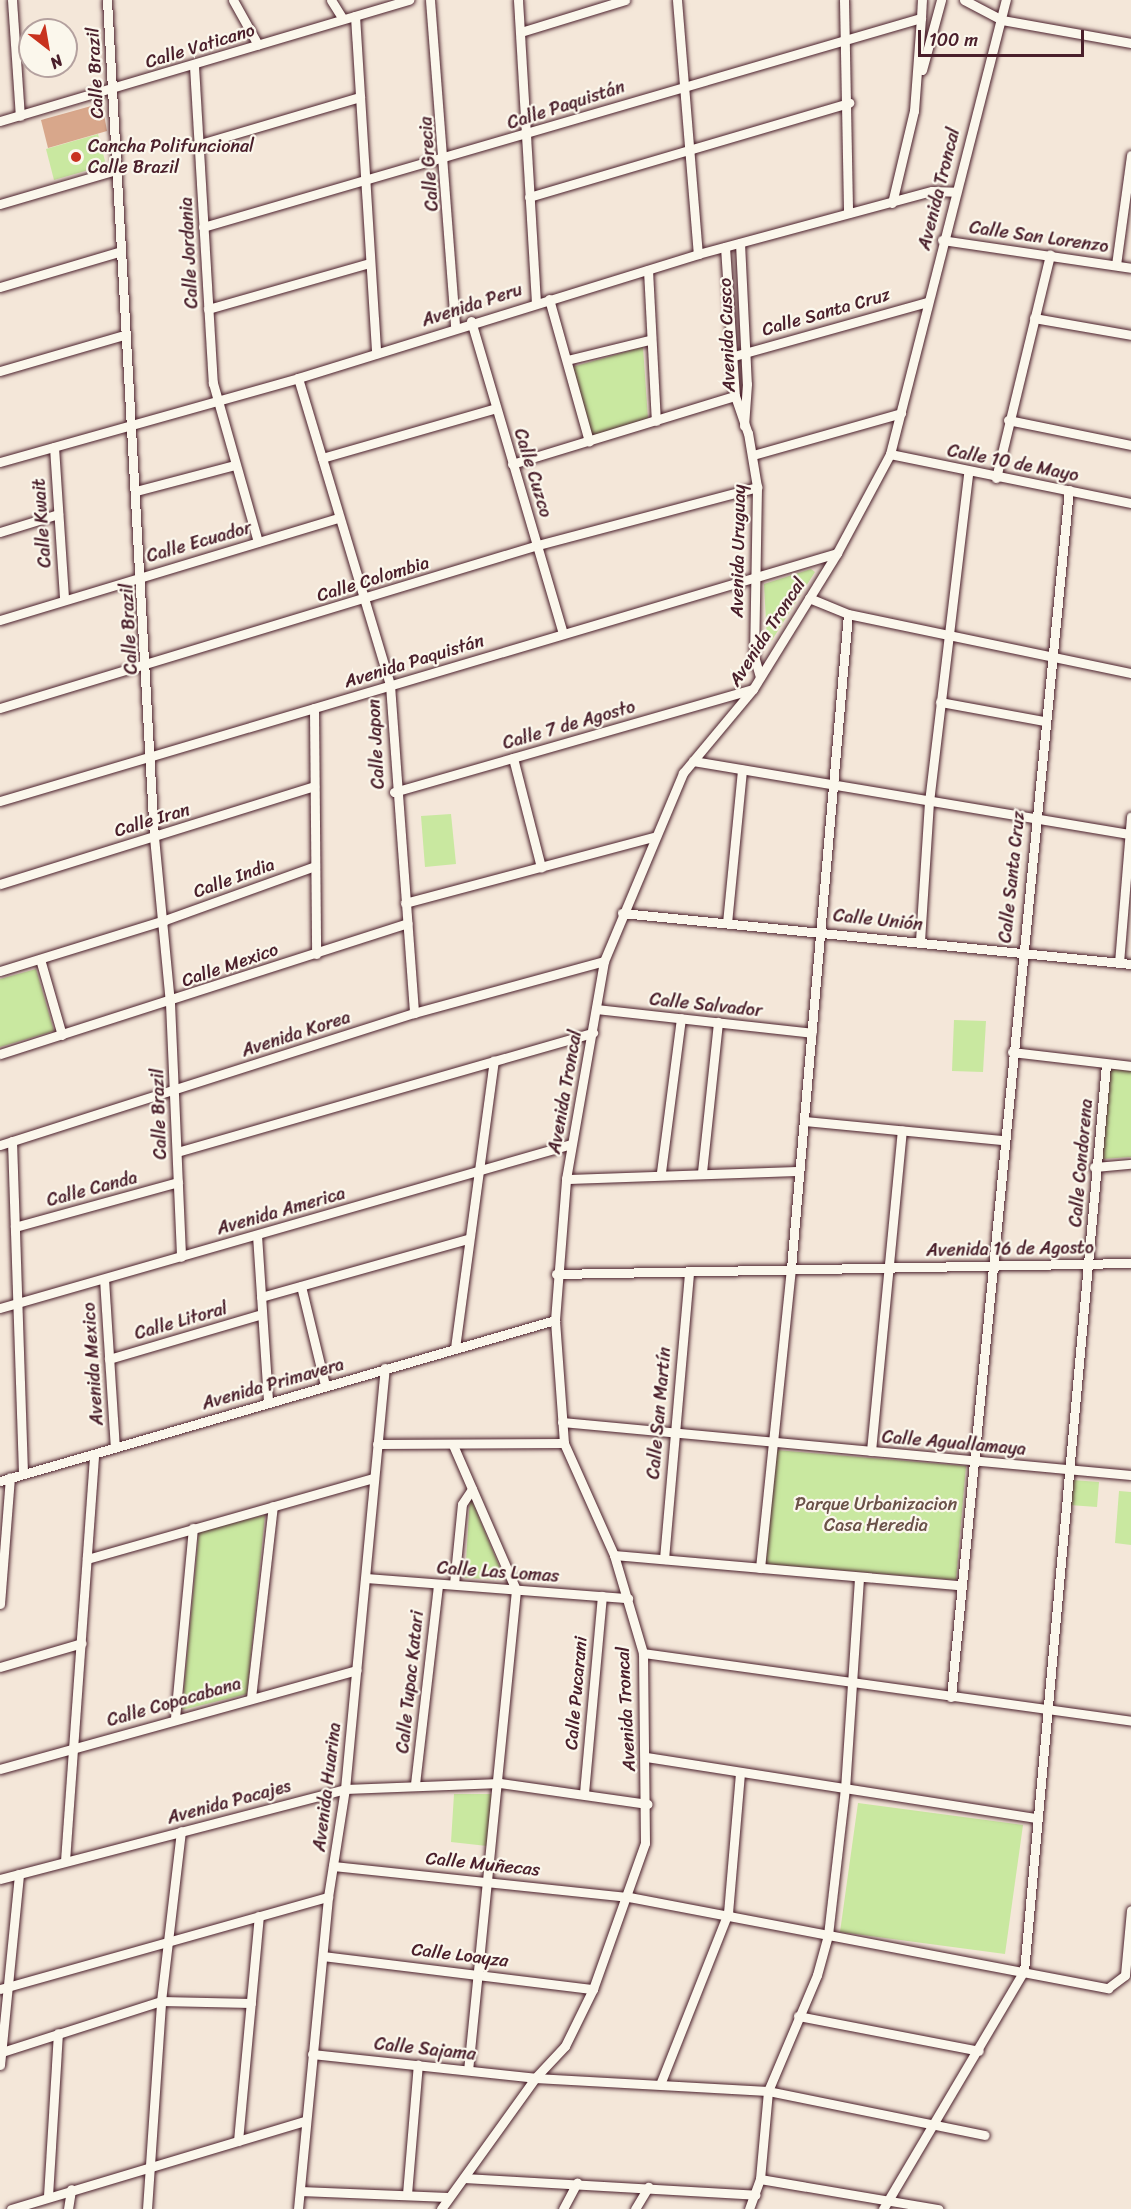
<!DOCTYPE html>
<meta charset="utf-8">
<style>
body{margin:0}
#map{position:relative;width:1131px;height:2209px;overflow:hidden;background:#f4e7d9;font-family:Sriracha,sans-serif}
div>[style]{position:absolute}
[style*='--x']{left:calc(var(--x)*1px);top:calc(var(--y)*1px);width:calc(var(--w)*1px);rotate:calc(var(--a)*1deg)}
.green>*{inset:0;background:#c9e8a0}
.building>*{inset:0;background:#d8a78b}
.roads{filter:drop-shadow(0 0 2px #4a1f2b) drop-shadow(0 0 2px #4a1f2b)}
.minor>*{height:9px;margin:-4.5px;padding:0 4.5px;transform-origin:4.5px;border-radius:4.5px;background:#fbf7ec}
.dots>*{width:16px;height:16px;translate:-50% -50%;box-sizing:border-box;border:3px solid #fbf7ec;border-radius:50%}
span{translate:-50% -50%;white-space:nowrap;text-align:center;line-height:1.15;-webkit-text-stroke:4.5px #fbf7ec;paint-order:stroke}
.street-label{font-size:18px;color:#4a1f2b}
.poi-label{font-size:18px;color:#4a1f2b}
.left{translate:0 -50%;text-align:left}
.park-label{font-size:18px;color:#6a5148}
.north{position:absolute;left:18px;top:18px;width:60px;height:60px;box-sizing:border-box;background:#fbf7ec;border:2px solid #b4a19f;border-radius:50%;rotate:149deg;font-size:16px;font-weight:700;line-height:24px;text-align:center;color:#4a1f2b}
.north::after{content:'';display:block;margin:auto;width:21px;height:27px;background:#c8321e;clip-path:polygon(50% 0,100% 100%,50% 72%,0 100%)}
.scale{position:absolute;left:918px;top:30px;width:166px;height:27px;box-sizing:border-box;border:3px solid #4a1f2b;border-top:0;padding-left:8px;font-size:18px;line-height:21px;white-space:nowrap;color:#4a1f2b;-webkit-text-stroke:4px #fbf7ec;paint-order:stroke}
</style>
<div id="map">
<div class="green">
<div style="clip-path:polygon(98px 134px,106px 165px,54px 180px,46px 149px)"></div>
<div style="clip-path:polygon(643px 347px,648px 419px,592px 436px,572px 367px)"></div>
<div style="clip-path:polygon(811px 569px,815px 572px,772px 640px,767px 640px,764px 584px)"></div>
<div style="clip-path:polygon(451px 814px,456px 864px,425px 867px,421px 816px)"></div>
<div style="clip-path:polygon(36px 969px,54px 1031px,0 1047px,0 979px)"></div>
<div style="clip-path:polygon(954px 1020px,986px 1021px,983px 1072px,952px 1071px)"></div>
<div style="clip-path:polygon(1110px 1069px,1131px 1071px,1131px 1157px,1102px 1159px)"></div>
<div style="clip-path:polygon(776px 1450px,966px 1466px,956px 1580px,766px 1564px)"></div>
<div style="clip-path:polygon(1072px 1480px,1099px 1482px,1097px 1507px,1069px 1505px)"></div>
<div style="clip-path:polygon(1119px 1491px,1131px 1492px,1131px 1545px,1115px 1543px)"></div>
<div style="clip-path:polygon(470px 1496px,505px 1580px,465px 1578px)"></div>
<div style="clip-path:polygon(265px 1515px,247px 1694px,182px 1710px,199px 1531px)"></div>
<div style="clip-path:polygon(454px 1794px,493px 1794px,487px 1846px,451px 1842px)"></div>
<div style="clip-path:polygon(858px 1803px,1023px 1825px,1005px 1954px,840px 1932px)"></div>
</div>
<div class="building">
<div style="clip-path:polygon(102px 103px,107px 131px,48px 148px,41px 120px)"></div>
</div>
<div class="roads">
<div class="minor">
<div style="--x:12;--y:0;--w:116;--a:86.1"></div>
<div style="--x:107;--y:0;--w:838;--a:86.79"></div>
<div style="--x:154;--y:837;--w:167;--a:84.5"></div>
<div style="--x:170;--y:1003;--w:254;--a:87.5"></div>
<div style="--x:233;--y:0;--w:51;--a:60.9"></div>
<div style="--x:331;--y:0;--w:22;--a:58"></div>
<div style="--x:430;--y:0;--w:328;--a:85.6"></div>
<div style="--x:518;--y:0;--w:303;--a:86.6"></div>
<div style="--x:677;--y:0;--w:255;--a:85.3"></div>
<div style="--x:844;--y:0;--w:213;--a:88.9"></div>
<div style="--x:964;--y:0;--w:43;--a:27.8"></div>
<div style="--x:1002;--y:20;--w:131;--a:10.1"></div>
<div style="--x:355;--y:16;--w:338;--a:86.4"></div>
<div style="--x:521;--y:32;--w:109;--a:-17.1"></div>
<div style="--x:194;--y:66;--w:318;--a:86.6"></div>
<div style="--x:213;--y:383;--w:165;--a:74.2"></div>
<div style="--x:922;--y:70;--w:73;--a:-74.8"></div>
<div style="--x:0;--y:121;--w:427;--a:-16.5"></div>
<div style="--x:200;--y:144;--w:167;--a:-16.4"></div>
<div style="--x:529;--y:197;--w:334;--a:-16.4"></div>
<div style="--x:892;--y:203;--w:95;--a:-76.6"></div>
<div style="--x:914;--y:111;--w:93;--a:-85.7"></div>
<div style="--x:0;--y:204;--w:121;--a:-16.3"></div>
<div style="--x:203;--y:227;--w:748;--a:-16.23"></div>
<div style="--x:921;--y:18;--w:18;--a:-87"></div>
<div style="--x:942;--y:240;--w:191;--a:8.4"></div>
<div style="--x:740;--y:243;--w:141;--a:87.2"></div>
<div style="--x:747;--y:384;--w:42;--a:94.1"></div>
<div style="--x:725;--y:247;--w:149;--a:86.2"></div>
<div style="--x:735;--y:396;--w:39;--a:71"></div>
<div style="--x:748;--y:433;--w:55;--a:80.5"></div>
<div style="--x:757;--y:487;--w:169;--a:91"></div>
<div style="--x:754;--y:656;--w:22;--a:74"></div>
<div style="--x:1116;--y:265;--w:111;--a:-82.2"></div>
<div style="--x:648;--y:270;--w:151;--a:87"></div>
<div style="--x:0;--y:287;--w:123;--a:-16.5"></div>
<div style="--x:549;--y:299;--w:148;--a:74.3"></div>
<div style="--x:208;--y:309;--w:167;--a:-15.9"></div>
<div style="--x:1034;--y:318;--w:98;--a:9.9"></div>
<div style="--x:471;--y:321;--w:326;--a:73.6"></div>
<div style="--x:734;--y:356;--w:201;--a:-15.6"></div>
<div style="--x:567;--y:360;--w:84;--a:-13.7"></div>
<div style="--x:0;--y:371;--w:129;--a:-16.2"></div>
<div style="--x:298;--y:378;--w:320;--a:73.3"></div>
<div style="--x:390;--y:685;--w:329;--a:85.8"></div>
<div style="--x:1008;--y:420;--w:126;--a:11.5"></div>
<div style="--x:54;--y:447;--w:151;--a:86.2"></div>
<div style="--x:890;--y:454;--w:246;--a:11.5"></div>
<div style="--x:753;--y:455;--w:154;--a:-15.8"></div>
<div style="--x:322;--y:458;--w:181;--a:-16"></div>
<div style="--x:0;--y:462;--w:310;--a:-15.7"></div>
<div style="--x:298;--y:378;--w:419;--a:-17.2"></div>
<div style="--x:698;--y:254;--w:242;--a:-15.1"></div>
<div style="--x:932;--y:191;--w:24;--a:2"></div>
<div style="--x:512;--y:464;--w:233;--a:-17"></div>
<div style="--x:996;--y:478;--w:230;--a:-76.4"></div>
<div style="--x:136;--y:491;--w:102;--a:-14.7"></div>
<div style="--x:0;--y:532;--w:61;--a:-17.2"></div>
<div style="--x:809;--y:598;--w:42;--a:22.3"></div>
<div style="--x:848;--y:614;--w:289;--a:11.8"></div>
<div style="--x:0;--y:620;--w:353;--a:-16.8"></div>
<div style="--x:940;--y:702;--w:106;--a:10.4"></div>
<div style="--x:0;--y:708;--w:562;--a:-16.86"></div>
<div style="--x:538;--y:545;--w:227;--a:-14.8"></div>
<div style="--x:314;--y:708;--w:246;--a:89.5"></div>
<div style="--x:513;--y:758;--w:113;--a:75.6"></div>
<div style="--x:693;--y:761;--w:442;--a:9.5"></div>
<div style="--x:394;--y:792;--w:373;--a:-16"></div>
<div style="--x:0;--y:801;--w:873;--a:-16.5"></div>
<div style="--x:0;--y:884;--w:329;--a:-17.3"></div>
<div style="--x:405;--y:903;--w:257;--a:-14.9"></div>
<div style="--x:622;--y:913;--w:512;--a:5.72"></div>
<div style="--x:727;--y:923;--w:154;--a:-84.4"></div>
<div style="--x:920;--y:941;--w:139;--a:-86.3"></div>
<div style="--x:929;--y:802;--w:331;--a:-83.2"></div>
<div style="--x:40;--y:959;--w:79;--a:73.9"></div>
<div style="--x:1119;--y:963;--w:147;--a:-85.3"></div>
<div style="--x:0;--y:971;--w:173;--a:-17.2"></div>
<div style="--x:165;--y:920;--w:159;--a:-19.8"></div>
<div style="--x:596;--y:1009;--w:217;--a:6.3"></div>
<div style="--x:1012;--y:1052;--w:120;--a:6.7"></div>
<div style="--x:0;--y:1054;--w:428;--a:-17.8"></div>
<div style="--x:804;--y:1121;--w:199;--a:5.5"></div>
<div style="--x:12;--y:1141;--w:332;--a:88.1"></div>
<div style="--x:0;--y:1145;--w:435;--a:-17.7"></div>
<div style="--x:414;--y:1013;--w:197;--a:-15.3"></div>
<div style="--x:177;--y:1152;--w:433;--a:-16"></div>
<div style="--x:1094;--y:1167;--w:37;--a:-5"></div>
<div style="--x:661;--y:1172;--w:155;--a:-82.6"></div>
<div style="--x:702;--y:1172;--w:151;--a:-83.9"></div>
<div style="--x:566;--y:1179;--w:233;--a:-2"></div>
<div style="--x:15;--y:1227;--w:169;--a:-15.4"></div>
<div style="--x:257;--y:1235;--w:167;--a:86.2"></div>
<div style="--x:556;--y:1274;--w:575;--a:-1.1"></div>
<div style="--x:104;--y:1279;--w:168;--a:86.3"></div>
<div style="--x:301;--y:1286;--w:102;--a:76.4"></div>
<div style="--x:261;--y:1297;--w:214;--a:-15.7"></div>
<div style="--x:0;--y:1308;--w:594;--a:-16.02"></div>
<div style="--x:455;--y:1348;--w:290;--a:-82.3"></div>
<div style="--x:109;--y:1359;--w:159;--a:-16.4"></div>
<div style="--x:562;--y:1422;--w:571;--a:5.32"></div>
<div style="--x:377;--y:1444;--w:187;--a:-0.3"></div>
<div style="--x:453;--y:1445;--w:158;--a:66.5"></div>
<div style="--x:516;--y:1590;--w:481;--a:95.7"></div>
<div style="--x:871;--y:1451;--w:322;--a:-84.5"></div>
<div style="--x:0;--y:1481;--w:578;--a:-16.18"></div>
<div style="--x:614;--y:1555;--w:347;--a:5"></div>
<div style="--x:87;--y:1559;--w:298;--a:-15.8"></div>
<div style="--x:664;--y:1559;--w:289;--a:-85"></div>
<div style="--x:760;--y:1568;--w:302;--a:-84.1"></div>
<div style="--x:791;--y:1268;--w:656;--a:-85.02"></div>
<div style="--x:366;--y:1578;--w:263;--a:4.4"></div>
<div style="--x:454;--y:1584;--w:80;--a:-84.3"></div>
<div style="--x:462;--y:1504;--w:18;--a:-56"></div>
<div style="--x:0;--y:1604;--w:127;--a:-85.5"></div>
<div style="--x:643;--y:1653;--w:493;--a:7.9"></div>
<div style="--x:0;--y:1667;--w:85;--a:-16.3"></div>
<div style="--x:951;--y:1697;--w:1213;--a:-84.42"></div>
<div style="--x:251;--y:1698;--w:193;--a:-83.5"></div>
<div style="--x:175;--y:1718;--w:191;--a:-84.6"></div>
<div style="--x:646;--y:1757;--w:394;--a:8.9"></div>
<div style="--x:0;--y:1769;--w:370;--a:-15.5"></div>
<div style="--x:415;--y:1784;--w:201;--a:-83.4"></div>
<div style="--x:584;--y:1793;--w:198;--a:-84.8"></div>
<div style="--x:65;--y:1861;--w:408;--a:-85.9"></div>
<div style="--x:333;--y:1866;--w:298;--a:6"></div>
<div style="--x:629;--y:1897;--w:488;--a:10.8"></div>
<div style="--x:1108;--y:1988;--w:21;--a:-37"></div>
<div style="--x:1125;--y:1975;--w:65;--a:-84.7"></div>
<div style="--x:0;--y:1879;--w:357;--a:-14.6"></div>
<div style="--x:345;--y:1789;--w:155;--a:-2.2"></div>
<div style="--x:500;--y:1783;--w:149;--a:8.1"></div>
<div style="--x:323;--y:1956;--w:272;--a:7"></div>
<div style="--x:0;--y:1989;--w:341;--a:-15.7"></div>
<div style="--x:798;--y:2016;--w:184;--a:10.9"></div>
<div style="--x:2;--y:2052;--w:167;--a:-17.8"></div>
<div style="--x:161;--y:2001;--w:90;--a:1.3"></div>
<div style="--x:312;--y:2054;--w:224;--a:6.1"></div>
<div style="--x:535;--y:2078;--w:233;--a:3.2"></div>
<div style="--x:768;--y:2091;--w:221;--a:11.5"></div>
<div style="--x:0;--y:2065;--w:192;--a:-84.3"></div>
<div style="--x:661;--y:2082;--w:182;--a:-68.4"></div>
<div style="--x:728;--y:1913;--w:141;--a:-85.1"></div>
<div style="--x:238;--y:2141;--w:226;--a:-84.7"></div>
<div style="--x:464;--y:2178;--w:292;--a:3.3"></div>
<div style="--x:760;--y:2179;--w:181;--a:9.6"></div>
<div style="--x:300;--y:2191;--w:148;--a:2.3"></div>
<div style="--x:407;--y:2194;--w:130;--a:-85.2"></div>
<div style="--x:48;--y:2196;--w:163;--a:-86.5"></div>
<div style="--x:11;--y:2209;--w:306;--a:-16.7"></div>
<div style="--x:68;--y:2209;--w:20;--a:-81"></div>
<div style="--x:147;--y:2209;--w:208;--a:-86.1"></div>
<div style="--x:161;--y:2001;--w:171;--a:-83.3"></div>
<div style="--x:298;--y:2209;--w:313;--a:-84.5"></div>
<div style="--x:328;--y:1897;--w:109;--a:-81.1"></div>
<div style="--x:345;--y:1789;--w:423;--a:-84.6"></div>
<div style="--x:441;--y:2209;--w:161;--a:-54.3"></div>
<div style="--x:535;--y:2078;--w:44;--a:-46.8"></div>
<div style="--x:565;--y:2046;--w:64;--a:-63.8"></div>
<div style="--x:593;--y:1989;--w:155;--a:-70.4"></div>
<div style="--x:645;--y:1843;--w:190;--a:-90.6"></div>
<div style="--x:643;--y:1653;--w:102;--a:-106.5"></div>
<div style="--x:614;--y:1555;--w:123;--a:-114.1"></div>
<div style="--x:564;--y:1443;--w:123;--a:-94.2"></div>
<div style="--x:555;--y:1320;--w:141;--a:-85.5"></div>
<div style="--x:566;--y:1179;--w:221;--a:-80.1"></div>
<div style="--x:604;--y:961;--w:204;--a:-67.2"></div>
<div style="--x:683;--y:773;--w:109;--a:-50.2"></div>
<div style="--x:753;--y:689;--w:160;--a:-58.3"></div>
<div style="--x:837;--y:553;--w:112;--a:-61.8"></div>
<div style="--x:890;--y:454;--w:469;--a:-75.7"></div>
<div style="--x:563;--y:2209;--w:30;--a:-62"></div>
<div style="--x:635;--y:2209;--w:26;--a:-59"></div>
<div style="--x:749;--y:2209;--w:32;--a:-70"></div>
<div style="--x:760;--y:2179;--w:88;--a:-84.8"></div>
<div style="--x:768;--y:2091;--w:126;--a:-67.1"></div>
<div style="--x:817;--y:1975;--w:41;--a:-74.6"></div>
<div style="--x:828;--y:1935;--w:147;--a:-83.4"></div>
<div style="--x:845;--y:1789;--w:211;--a:-86.2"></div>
<div style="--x:883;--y:2209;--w:277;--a:-59.4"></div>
<div style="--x:1024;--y:1971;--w:911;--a:-84.83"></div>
</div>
</div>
<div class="dots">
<div style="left:76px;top:157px;background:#c8321e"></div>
</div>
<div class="street-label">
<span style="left:200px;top:46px;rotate:-17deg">Calle Vaticano</span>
<span style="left:95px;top:73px;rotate:-93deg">Calle Brazil</span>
<span style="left:566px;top:105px;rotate:-18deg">Calle Paquistán</span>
<span style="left:429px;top:164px;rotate:-94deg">Calle Grecia</span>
<span style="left:939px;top:189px;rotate:-76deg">Avenida Troncal</span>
<span style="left:1039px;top:237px;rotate:8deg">Calle San Lorenzo</span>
<span style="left:189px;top:253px;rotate:-93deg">Calle Jordania</span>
<span style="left:472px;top:305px;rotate:-18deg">Avenida Peru</span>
<span style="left:826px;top:312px;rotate:-16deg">Calle Santa Cruz</span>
<span style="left:727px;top:335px;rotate:-92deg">Avenida Cusco</span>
<span style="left:1013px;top:463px;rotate:11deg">Calle 10 de Mayo</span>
<span style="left:533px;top:473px;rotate:73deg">Calle Cuzco</span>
<span style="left:42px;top:523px;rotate:-94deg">Calle Kwait</span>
<span style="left:199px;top:542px;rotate:-16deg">Calle Ecuador</span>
<span style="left:738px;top:551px;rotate:-89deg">Avenida Uruguay</span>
<span style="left:373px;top:579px;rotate:-17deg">Calle Colombia</span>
<span style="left:129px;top:629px;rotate:-93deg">Calle Brazil</span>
<span style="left:767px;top:632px;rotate:-57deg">Avenida Troncal</span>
<span style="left:414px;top:661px;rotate:-17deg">Avenida Paquistán</span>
<span style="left:569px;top:725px;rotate:-16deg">Calle 7 de Agosto</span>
<span style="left:376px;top:744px;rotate:-93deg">Calle Japon</span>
<span style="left:152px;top:820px;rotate:-17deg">Calle Iran</span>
<span style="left:1012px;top:877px;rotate:-84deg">Calle Santa Cruz</span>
<span style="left:234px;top:878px;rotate:-20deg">Calle India</span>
<span style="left:878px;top:920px;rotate:6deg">Calle Unión</span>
<span style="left:230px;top:965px;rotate:-19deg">Calle Mexico</span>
<span style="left:706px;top:1005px;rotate:6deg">Calle Salvador</span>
<span style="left:296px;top:1034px;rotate:-18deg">Avenida Korea</span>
<span style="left:565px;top:1092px;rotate:-80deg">Avenida Troncal</span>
<span style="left:159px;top:1114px;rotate:-92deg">Calle Brazil</span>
<span style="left:1081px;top:1163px;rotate:-85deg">Calle Condorena</span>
<span style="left:92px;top:1189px;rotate:-15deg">Calle Canda</span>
<span style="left:281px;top:1211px;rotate:-16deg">Avenida America</span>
<span style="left:1010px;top:1249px;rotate:-1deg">Avenida 16 de Agosto</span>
<span style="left:181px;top:1321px;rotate:-16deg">Calle Litoral</span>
<span style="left:93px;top:1364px;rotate:-94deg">Avenida Mexico</span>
<span style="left:273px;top:1384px;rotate:-16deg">Avenida Primavera</span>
<span style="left:659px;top:1413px;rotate:-85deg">Calle San Martín</span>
<span style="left:954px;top:1443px;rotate:5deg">Calle Aguallamaya</span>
<span style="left:498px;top:1572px;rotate:4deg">Calle Las Lomas</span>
<span style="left:410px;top:1682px;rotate:-84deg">Calle Tupac Katari</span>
<span style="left:576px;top:1693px;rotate:-85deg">Calle Pucarani</span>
<span style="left:174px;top:1702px;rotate:-16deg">Calle Copacabana</span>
<span style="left:626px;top:1709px;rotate:-93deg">Avenida Troncal</span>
<span style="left:327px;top:1787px;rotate:-83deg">Avenida Huarina</span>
<span style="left:229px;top:1802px;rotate:-15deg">Avenida Pacajes</span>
<span style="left:483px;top:1864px;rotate:6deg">Calle Muñecas</span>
<span style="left:460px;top:1955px;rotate:7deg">Calle Loayza</span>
<span style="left:425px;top:2049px;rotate:6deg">Calle Sajama</span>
</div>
<div class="poi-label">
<span class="left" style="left:88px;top:157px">Cancha Polifuncional<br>Calle Brazil</span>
</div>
<div class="park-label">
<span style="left:876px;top:1515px">Parque Urbanizacion<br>Casa Heredia</span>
</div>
<div class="north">N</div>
<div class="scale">100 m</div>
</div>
